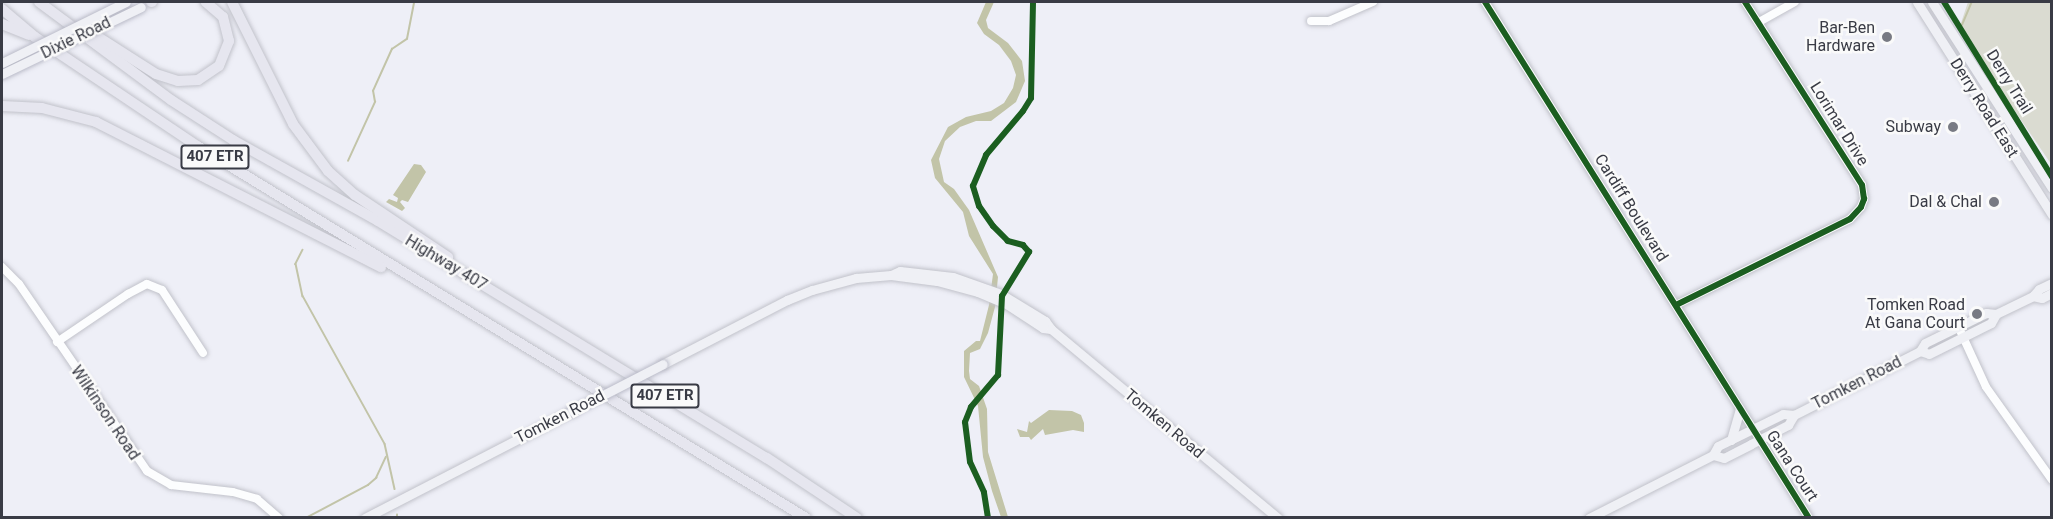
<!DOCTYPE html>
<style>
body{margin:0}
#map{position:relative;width:2053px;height:519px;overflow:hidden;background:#eeeff7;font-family:Roboto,sans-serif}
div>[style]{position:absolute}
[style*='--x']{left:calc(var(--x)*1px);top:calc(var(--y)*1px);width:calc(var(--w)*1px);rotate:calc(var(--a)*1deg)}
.green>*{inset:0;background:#dadbd1}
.water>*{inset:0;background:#c2c4a8}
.stream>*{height:1.5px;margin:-0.75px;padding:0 0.75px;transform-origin:0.75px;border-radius:0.75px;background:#c2c4a8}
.roads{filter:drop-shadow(0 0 2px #c1c2ca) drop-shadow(0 0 2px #c1c2ca)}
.minor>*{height:8px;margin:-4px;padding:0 4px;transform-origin:4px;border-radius:4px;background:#fcfdfe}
.major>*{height:9px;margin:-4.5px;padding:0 4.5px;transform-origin:4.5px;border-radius:4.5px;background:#eff0f5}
.highway>*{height:10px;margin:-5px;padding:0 5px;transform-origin:5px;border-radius:5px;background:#e6e6ef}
.bridges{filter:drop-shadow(0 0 2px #babbc8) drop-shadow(0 0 2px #babbc8)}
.major-bridge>*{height:9px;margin:-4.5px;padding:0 4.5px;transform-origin:4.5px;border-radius:4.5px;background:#eff0f5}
.cycleway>*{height:6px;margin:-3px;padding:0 3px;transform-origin:3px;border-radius:3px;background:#1b5e20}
.dots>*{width:16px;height:16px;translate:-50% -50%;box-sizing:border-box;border:3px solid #fafafa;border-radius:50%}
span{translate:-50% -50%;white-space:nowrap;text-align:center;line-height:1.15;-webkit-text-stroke:5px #fafafa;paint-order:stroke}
.shield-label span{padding:2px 4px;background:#fafafa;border:2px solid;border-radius:4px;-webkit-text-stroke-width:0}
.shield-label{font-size:15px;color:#393b45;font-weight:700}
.poi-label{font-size:16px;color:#393b45}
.right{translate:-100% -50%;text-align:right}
.street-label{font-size:16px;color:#393b45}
.frame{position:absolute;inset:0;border:3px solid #393b45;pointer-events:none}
</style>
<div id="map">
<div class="green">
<div style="clip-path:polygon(1968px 2px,2051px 2px,2051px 164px,1959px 29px)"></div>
</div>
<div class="water">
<div style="clip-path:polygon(986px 2px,994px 2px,986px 20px,988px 28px,1008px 43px,1022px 61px,1025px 81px,1016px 102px,991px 121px,976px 121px,960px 127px,945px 141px,939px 159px,944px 182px,954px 189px,969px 210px,998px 277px,995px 307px,988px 333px,980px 349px,970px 353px,969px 371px,970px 379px,979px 386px,987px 409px,988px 452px,1008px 517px,1001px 517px,992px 491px,983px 457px,978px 406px,964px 377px,964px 351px,976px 341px,980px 341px,989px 305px,993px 274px,969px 236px,963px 212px,935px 178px,931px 160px,948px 127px,966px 117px,991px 111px,1004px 103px,1013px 88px,1016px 75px,1011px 61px,999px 45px,984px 34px,977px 23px)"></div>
<div style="clip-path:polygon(414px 164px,421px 165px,426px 172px,408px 202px,402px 200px,400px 202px,405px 208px,402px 211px,386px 202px,389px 199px,397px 202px,398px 198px,393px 195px)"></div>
<div style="clip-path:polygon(1049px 410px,1072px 411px,1081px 415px,1084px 423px,1084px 432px,1073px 430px,1045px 435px,1043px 429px,1031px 440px,1029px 437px,1020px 437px,1017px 429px,1027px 432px,1029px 421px,1031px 423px)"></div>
</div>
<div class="stream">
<div style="--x:1962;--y:25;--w:25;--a:-67"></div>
<div style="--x:348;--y:161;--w:65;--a:-65.4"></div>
<div style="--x:375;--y:102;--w:11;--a:-100"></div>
<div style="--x:373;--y:91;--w:46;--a:-65.7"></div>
<div style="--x:392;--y:49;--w:18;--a:-34"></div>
<div style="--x:407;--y:39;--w:38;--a:-79"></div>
<div style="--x:303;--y:250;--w:16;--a:117"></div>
<div style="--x:296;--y:264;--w:33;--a:78"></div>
<div style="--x:303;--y:296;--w:169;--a:61"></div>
<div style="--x:385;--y:444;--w:46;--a:77.5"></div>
<div style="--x:306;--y:518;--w:70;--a:-28"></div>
<div style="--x:368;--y:485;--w:11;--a:-41"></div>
<div style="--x:376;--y:478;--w:23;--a:-65"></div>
<div style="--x:397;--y:518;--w:3;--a:-90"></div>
</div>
<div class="roads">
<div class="minor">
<div style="--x:1485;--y:2;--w:609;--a:57.88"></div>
<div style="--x:1311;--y:21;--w:18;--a:0"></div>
<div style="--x:1329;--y:21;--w:48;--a:-23.4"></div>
<div style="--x:1759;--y:22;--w:41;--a:-29.1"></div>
<div style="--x:2;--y:267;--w:24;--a:45"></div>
<div style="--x:19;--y:284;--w:227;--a:55.6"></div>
<div style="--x:147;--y:471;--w:28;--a:30"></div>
<div style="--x:171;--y:485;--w:62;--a:6.4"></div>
<div style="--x:233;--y:492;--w:25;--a:16"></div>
<div style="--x:257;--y:499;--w:29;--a:41"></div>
<div style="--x:1676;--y:305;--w:194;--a:-26.3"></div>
<div style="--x:1850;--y:219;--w:16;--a:-47"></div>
<div style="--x:1861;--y:207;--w:9;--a:-69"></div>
<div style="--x:1864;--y:199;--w:14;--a:-98"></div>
<div style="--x:1862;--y:185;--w:217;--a:-122.6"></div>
<div style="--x:1958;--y:326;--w:67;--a:65.3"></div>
<div style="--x:1986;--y:387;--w:114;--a:54.6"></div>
<div style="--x:57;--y:342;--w:86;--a:-34.1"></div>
<div style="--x:128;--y:294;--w:21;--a:-28"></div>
<div style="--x:147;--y:284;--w:16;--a:22"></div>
<div style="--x:162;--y:290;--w:75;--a:56.9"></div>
</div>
<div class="major">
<div style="--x:1917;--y:2;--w:252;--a:57.6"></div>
<div style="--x:1932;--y:2;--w:221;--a:57.2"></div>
<div style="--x:891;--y:275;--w:46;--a:7.4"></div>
<div style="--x:937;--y:281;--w:42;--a:15"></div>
<div style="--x:978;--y:292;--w:33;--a:23"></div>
<div style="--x:1008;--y:305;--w:42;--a:33.3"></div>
<div style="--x:1043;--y:328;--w:8;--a:7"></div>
<div style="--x:2033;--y:296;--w:9;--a:13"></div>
<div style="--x:2042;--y:298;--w:11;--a:-27"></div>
<div style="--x:1920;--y:351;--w:9;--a:18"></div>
<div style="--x:1929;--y:354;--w:69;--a:-26.6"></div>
<div style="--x:1991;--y:323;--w:10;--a:-61"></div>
<div style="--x:663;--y:364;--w:140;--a:-27.3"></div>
<div style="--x:787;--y:300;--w:27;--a:-22"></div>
<div style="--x:812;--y:290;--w:46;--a:-15.3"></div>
<div style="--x:856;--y:278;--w:35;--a:-5"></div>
<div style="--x:891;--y:275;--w:10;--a:-24"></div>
<div style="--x:900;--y:271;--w:53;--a:6.5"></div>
<div style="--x:953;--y:277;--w:51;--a:19.5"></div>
<div style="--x:1001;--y:294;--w:52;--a:31.5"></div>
<div style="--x:1045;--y:321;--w:10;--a:53"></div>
<div style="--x:1051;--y:329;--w:295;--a:39.8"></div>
<div style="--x:1731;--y:440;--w:32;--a:-74"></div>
<div style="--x:1713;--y:455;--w:11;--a:15"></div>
<div style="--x:1724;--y:458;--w:30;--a:-27"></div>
<div style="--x:1751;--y:444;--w:42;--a:-27.2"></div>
<div style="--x:1788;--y:425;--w:12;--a:-59"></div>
<div style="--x:1794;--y:415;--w:141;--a:-26.9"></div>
<div style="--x:1920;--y:351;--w:9;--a:-58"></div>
<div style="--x:1925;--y:343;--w:68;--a:-26.2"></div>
<div style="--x:1986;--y:313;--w:10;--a:6"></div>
<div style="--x:1996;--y:314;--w:41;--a:-25.9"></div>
<div style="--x:2033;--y:296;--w:9;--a:-49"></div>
<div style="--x:2039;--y:289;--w:14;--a:-25"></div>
<div style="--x:365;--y:518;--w:233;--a:-27.3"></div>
<div style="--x:1589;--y:518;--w:139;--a:-26.9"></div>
<div style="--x:1713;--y:455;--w:10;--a:-61"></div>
<div style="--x:1718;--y:446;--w:72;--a:-26.2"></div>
<div style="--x:1783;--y:414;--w:11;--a:5"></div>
</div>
<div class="highway">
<div style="--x:39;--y:2;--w:164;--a:36.6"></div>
<div style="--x:171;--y:100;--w:74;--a:32.8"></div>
<div style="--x:233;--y:140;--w:166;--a:29.2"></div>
<div style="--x:378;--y:221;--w:456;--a:31.4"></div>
<div style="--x:767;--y:458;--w:108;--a:33.7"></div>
<div style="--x:151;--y:2;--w:1;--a:0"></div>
<div style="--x:232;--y:2;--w:136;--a:63.4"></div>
<div style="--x:293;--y:124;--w:59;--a:53.3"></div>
<div style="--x:328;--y:171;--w:36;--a:42"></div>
<div style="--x:355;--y:195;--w:112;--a:33.7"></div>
<div style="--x:2;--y:9;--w:43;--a:40.3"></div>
<div style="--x:35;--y:37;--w:197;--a:33.9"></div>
<div style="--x:199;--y:147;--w:711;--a:31.43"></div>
<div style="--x:2;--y:24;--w:29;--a:22"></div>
<div style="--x:84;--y:28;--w:85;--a:32.6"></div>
<div style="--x:156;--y:74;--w:23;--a:18"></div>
<div style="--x:178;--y:81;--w:20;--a:-3"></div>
<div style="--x:198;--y:80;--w:25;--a:-34"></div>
<div style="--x:219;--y:66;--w:27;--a:-68"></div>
<div style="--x:229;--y:41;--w:25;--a:-104"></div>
<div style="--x:223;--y:17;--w:23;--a:-139"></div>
<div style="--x:2;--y:106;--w:40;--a:2.9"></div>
<div style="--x:42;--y:108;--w:56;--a:14.5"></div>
<div style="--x:96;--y:122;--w:320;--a:27"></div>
</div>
</div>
<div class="bridges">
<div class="major-bridge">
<div style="--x:2;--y:63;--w:138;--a:-26.2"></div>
<div style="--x:2;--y:74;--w:154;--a:-25.7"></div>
<div style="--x:572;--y:411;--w:102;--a:-27.3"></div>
</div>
</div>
<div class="cycleway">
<div style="--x:1485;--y:2;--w:609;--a:57.88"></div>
<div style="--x:1944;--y:2;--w:206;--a:58.3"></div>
<div style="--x:1676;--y:305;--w:194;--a:-26.3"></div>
<div style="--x:1850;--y:219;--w:16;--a:-47"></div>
<div style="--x:1861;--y:207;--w:9;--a:-69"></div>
<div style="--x:1864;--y:199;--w:14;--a:-98"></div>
<div style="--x:1862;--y:185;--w:217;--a:-122.6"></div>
<div style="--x:988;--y:518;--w:26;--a:-99"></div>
<div style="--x:984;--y:492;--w:33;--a:-115"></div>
<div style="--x:970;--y:462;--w:40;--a:-97.1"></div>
<div style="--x:965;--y:422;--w:16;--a:-68"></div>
<div style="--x:971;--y:407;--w:42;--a:-49.8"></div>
<div style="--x:998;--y:375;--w:79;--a:-87.1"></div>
<div style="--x:1002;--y:296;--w:52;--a:-58.5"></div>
<div style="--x:1029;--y:252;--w:9;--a:-131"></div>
<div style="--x:1023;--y:245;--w:16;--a:-165"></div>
<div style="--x:1008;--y:241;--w:21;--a:-135"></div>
<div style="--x:993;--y:226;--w:24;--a:-125"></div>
<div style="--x:979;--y:206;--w:21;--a:-107"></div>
<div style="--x:973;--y:186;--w:34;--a:-67"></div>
<div style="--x:986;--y:155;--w:57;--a:-49.9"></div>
<div style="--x:1023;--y:111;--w:15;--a:-58"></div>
<div style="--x:1031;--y:98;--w:96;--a:-88.8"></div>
</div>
<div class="dots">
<div style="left:1887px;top:37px;background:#787a83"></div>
<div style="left:1953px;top:127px;background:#787a83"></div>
<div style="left:1994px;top:202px;background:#787a83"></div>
<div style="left:1977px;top:314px;background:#787a83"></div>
</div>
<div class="shield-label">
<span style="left:215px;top:157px">407 ETR</span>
<span style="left:665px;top:396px">407 ETR</span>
</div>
<div class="poi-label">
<span class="right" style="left:1875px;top:37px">Bar-Ben<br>Hardware</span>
<span class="right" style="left:1941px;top:127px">Subway</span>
<span class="right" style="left:1982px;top:202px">Dal &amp; Chal</span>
<span class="right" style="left:1965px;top:314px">Tomken Road<br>At Gana Court</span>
</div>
<div class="street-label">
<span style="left:76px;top:38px;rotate:-26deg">Dixie Road</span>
<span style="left:2009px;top:82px;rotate:58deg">Derry Trail</span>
<span style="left:1984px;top:108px;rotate:58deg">Derry Road East</span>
<span style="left:1839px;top:124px;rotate:58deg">Lorimar Drive</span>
<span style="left:1631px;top:208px;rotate:58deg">Cardiff Boulevard</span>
<span style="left:446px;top:263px;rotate:31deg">Highway 407</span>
<span style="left:1857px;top:383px;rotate:-27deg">Tomken Road</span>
<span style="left:105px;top:413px;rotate:56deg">Wilkinson Road</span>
<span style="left:560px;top:417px;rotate:-27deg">Tomken Road</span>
<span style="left:1164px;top:424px;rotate:40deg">Tomken Road</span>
<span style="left:1792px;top:466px;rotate:57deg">Gana Court</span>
</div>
<div class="frame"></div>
</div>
